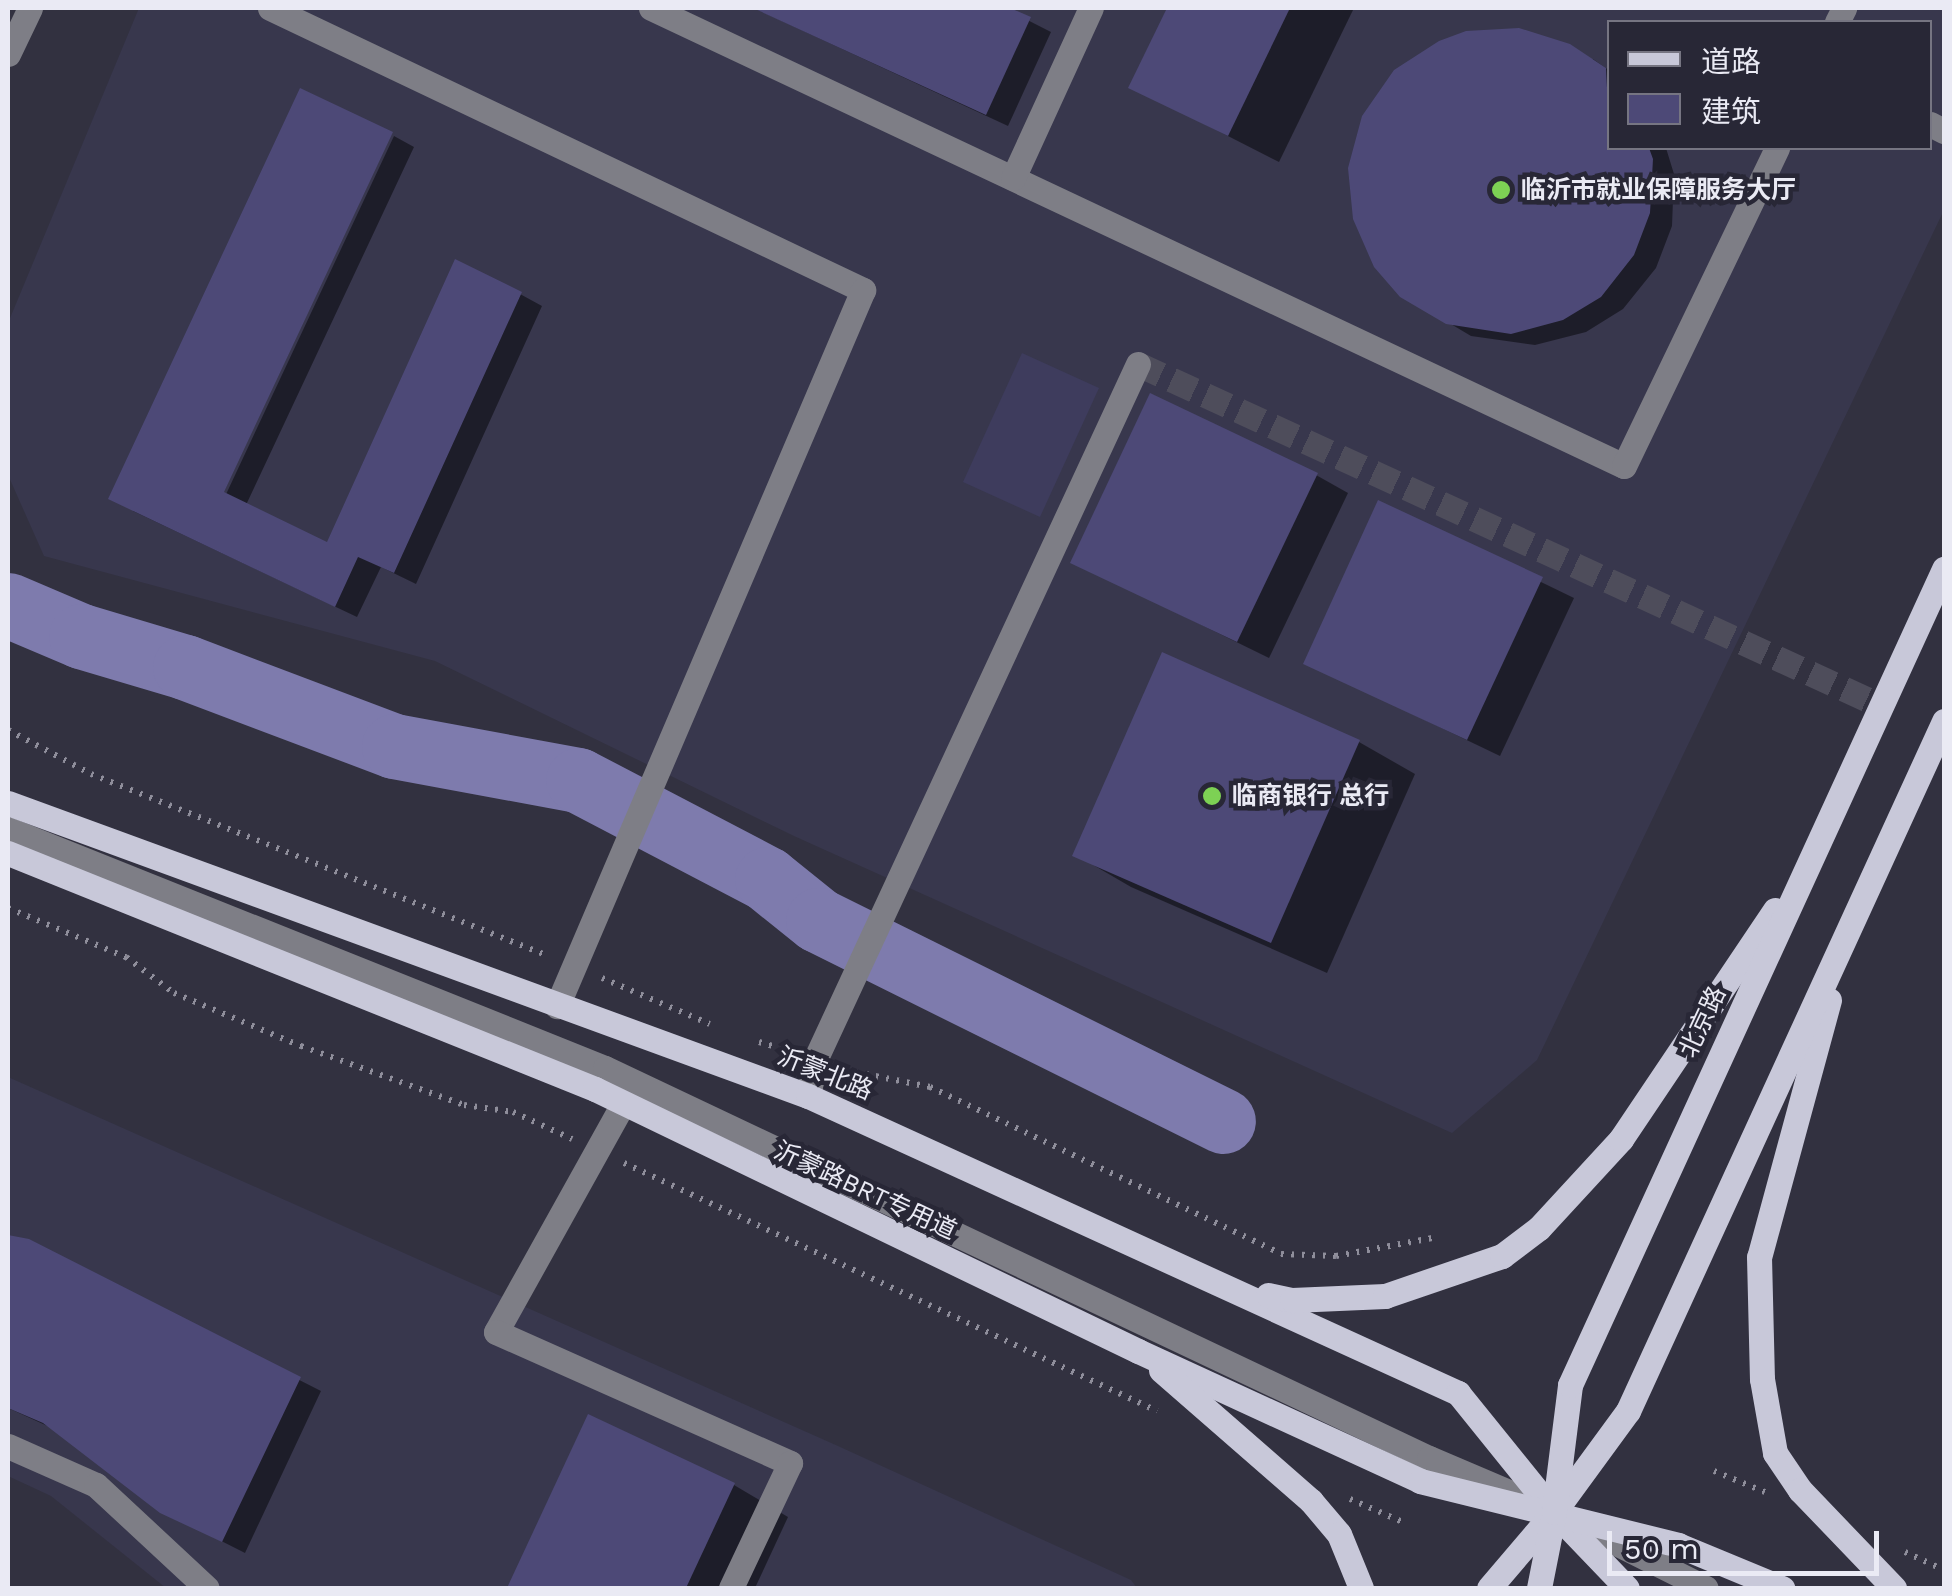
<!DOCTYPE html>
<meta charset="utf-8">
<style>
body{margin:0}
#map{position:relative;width:1952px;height:1596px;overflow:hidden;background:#323140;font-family:"Work Sans","Noto Sans SC",sans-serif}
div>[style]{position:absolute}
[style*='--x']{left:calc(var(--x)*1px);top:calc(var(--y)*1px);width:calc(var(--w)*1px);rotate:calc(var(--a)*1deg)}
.built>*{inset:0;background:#38374d}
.green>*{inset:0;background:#3e3c5d}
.shadow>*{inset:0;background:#0007}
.river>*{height:65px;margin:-32.5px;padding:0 32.5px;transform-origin:32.5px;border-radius:32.5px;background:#7e7bad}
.building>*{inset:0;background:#4d4977}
.minor-tunnel>*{height:25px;margin-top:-12.5px;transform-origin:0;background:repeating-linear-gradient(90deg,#4e4d5b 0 25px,transparent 0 37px)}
.path>*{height:6px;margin-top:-3px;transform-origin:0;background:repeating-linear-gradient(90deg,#8f8e9b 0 2.5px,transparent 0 10.5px)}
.minor>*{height:25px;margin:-12.5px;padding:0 12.5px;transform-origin:12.5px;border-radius:12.5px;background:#7e7e86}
.major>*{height:25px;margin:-12.5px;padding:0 12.5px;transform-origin:12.5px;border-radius:12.5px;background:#c8c8d9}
.dots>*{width:28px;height:28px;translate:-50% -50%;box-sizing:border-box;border:5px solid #282736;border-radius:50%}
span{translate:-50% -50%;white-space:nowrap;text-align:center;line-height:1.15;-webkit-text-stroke:9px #282736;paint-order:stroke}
.poi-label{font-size:25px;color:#eaeaf4;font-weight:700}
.left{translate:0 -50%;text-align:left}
.street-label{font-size:25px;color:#eaeaf4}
.frame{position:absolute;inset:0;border:10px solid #eaeaf4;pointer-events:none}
.legend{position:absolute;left:1607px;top:20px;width:325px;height:130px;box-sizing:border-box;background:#282736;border:2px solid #767582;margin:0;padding:12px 18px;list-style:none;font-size:30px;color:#eaeaf4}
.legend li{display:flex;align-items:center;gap:20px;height:50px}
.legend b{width:50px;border:2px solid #767582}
.scale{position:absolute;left:1607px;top:1531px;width:272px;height:45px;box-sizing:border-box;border:5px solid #eaeaf4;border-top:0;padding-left:12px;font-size:30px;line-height:35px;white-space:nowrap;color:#eaeaf4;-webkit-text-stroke:8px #282736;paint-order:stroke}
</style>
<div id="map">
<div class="built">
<div style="clip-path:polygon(evenodd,139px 8px,1944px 8px,1944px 210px,1537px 1060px,1452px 1133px,794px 836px,435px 661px,44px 556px,8px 475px,8px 323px,139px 8px,1610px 22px,1930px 22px,1930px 148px,1610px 148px,1610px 22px)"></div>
<div style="clip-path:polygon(8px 1077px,838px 1446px,1131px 1580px,1137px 1588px,166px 1588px,51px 1496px,8px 1476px)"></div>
</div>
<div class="green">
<div style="clip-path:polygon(1022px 353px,1099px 388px,1040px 517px,963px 482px)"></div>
</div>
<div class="shadow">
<div style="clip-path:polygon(754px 8px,1004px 8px,1051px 32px,1008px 126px)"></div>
<div style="clip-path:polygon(1170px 8px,1354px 8px,1279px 162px,1132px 87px)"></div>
<div style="clip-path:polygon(1593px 59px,1610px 71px,1610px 148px,1666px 148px,1674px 174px,1672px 226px,1656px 268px,1623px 309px,1586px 332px,1535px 345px,1471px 336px,1402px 295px)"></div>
<div style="clip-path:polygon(394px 136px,414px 147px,246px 505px,329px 545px,520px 294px,542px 306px,416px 584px,381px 567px,357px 617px,133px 511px,221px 505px)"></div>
<div style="clip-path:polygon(1316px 475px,1348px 493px,1269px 658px,1073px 562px)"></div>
<div style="clip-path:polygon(1380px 504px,1574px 598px,1500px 756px,1306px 663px)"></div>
<div style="clip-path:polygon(1163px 656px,1359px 742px,1415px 774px,1327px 973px,1131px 887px,1076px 855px)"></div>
<div style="clip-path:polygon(8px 1237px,28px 1242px,321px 1391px,245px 1553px,162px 1511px,54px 1429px,8px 1408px)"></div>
<div style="clip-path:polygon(589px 1418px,734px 1485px,788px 1517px,755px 1588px,509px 1588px)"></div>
</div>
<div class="river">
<div style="--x:8;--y:605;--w:79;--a:23"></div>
<div style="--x:81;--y:636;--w:109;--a:16.6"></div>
<div style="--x:185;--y:667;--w:223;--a:20.7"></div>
<div style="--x:394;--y:746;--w:187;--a:10.5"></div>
<div style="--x:578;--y:780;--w:213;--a:27.6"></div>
<div style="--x:767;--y:879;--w:65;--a:38.8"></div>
<div style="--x:818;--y:920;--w:452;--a:26.4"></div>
</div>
<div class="building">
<div style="clip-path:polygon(753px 8px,1010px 8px,1031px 17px,986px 115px)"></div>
<div style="clip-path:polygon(1167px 8px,1290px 8px,1228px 136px,1128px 88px)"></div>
<div style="clip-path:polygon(1519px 28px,1570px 44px,1606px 68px,1610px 148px,1649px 148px,1653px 159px,1650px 213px,1634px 255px,1601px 297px,1563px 320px,1511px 334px,1446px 324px,1400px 297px,1374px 267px,1353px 219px,1348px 168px,1362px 116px,1394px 70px,1439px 41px,1466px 31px)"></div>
<div style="clip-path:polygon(300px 88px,393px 132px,224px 492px,327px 542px,455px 259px,522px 292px,394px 573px,358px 557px,335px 607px,108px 499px)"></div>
<div style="clip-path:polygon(1150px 393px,1318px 473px,1237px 642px,1070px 563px)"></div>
<div style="clip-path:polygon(1378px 500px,1543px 577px,1467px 740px,1303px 664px)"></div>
<div style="clip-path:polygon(1162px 652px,1360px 740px,1271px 943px,1072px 856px)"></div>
<div style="clip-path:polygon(8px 1235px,29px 1239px,301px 1377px,222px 1542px,160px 1513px,43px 1423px,8px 1408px)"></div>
<div style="clip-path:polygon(588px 1414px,735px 1483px,686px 1588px,507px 1588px)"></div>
</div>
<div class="minor-tunnel">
<div style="--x:1138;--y:364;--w:819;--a:24.69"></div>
</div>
<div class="path">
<div style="--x:8;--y:730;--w:94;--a:27.9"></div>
<div style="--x:91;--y:774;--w:493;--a:21.7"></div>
<div style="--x:8;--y:908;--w:128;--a:22.6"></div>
<div style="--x:126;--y:957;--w:60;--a:36.9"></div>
<div style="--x:174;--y:993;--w:138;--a:22.7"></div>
<div style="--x:301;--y:1046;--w:173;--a:19.9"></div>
<div style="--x:464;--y:1105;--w:49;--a:8.1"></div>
<div style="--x:513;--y:1112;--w:65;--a:24.6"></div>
<div style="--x:602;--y:978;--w:117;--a:23.1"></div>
<div style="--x:759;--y:1042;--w:33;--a:16"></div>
<div style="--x:845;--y:1070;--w:87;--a:11.3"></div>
<div style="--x:930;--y:1087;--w:389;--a:25.4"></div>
<div style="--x:1281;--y:1254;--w:55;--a:2.1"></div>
<div style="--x:1336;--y:1256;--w:98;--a:-10.6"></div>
<div style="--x:624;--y:1163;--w:588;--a:24.95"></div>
<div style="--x:1714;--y:1471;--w:55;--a:22.4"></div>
<div style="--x:1350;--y:1499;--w:58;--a:23.5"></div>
<div style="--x:1905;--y:1552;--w:43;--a:24.8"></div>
</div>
<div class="minor">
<div style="--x:270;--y:8;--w:657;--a:25.43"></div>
<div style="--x:863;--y:290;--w:779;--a:113.14"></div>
<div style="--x:651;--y:8;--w:1075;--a:25.21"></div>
<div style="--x:1624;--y:466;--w:353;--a:-64.3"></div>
<div style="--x:1837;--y:22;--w:16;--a:-63"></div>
<div style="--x:8;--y:54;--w:51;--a:-64.4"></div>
<div style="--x:1930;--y:124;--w:16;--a:27"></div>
<div style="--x:1013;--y:178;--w:187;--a:-65.4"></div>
<div style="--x:8;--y:829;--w:643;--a:21.82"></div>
<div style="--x:605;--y:1068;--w:912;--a:25.33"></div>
<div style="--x:1429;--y:1458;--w:104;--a:23.1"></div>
<div style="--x:808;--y:1096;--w:39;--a:-78"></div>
<div style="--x:816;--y:1058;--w:765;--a:-65.11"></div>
<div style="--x:624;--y:1102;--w:263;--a:119.1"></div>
<div style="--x:496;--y:1332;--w:322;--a:24"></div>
<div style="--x:790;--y:1463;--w:138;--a:115.3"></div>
<div style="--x:8;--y:1446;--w:96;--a:23.9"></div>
<div style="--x:96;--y:1485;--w:151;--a:42.9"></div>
<div style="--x:1584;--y:1527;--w:136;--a:26.6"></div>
</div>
<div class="major">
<div style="--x:8;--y:803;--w:852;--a:20.12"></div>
<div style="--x:808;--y:1096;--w:715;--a:24.56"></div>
<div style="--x:1458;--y:1393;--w:153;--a:51.1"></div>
<div style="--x:1554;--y:1512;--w:105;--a:46.2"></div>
<div style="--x:8;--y:853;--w:633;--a:21.9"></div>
<div style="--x:595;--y:1089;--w:603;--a:25.76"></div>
<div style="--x:1138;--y:1351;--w:311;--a:24.7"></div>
<div style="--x:1420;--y:1481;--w:266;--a:13.9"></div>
<div style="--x:1678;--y:1545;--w:113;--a:22.5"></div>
<div style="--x:1829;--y:1000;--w:266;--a:105.2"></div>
<div style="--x:1759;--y:1257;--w:122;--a:88.6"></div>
<div style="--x:1762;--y:1379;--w:75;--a:80"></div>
<div style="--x:1775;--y:1453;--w:45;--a:56"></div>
<div style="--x:1800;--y:1490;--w:136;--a:46.2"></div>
<div style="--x:1268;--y:1295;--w:25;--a:12"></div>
<div style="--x:1292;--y:1300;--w:93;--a:-2.5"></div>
<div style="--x:1385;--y:1296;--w:124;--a:-18.9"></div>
<div style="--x:1502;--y:1256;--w:46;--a:-37.1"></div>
<div style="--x:1539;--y:1228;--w:121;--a:-47.3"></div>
<div style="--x:1621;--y:1139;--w:276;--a:-56.1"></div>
<div style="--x:1161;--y:1370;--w:199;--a:41.1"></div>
<div style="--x:1311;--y:1501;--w:43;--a:49.7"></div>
<div style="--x:1339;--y:1534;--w:58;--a:67.8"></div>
<div style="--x:1489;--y:1588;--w:100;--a:-49.5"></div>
<div style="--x:1554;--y:1512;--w:125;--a:-53.8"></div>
<div style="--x:1628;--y:1411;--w:759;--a:-65.39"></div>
<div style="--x:1539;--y:1588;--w:77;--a:-78.8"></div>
<div style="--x:1554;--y:1512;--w:128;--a:-82.8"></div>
<div style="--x:1570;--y:1385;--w:898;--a:-65.38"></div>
</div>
<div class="dots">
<div style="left:1501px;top:190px;background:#7dd154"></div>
<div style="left:1212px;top:796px;background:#7dd154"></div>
</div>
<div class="poi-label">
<span class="left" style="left:1521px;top:190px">临沂市就业保障服务大厅</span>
<span class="left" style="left:1232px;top:796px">临商银行 总行</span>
</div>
<div class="street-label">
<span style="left:1703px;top:1022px;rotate:-65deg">北京路</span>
<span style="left:825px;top:1074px;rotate:22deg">沂蒙北路</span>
<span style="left:865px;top:1191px;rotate:25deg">沂蒙路BRT专用道</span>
</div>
<div class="frame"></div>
<ul class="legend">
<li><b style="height:12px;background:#c8c8d9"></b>道路</li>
<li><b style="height:28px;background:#4d4977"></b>建筑</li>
</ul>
<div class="scale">50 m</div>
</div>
